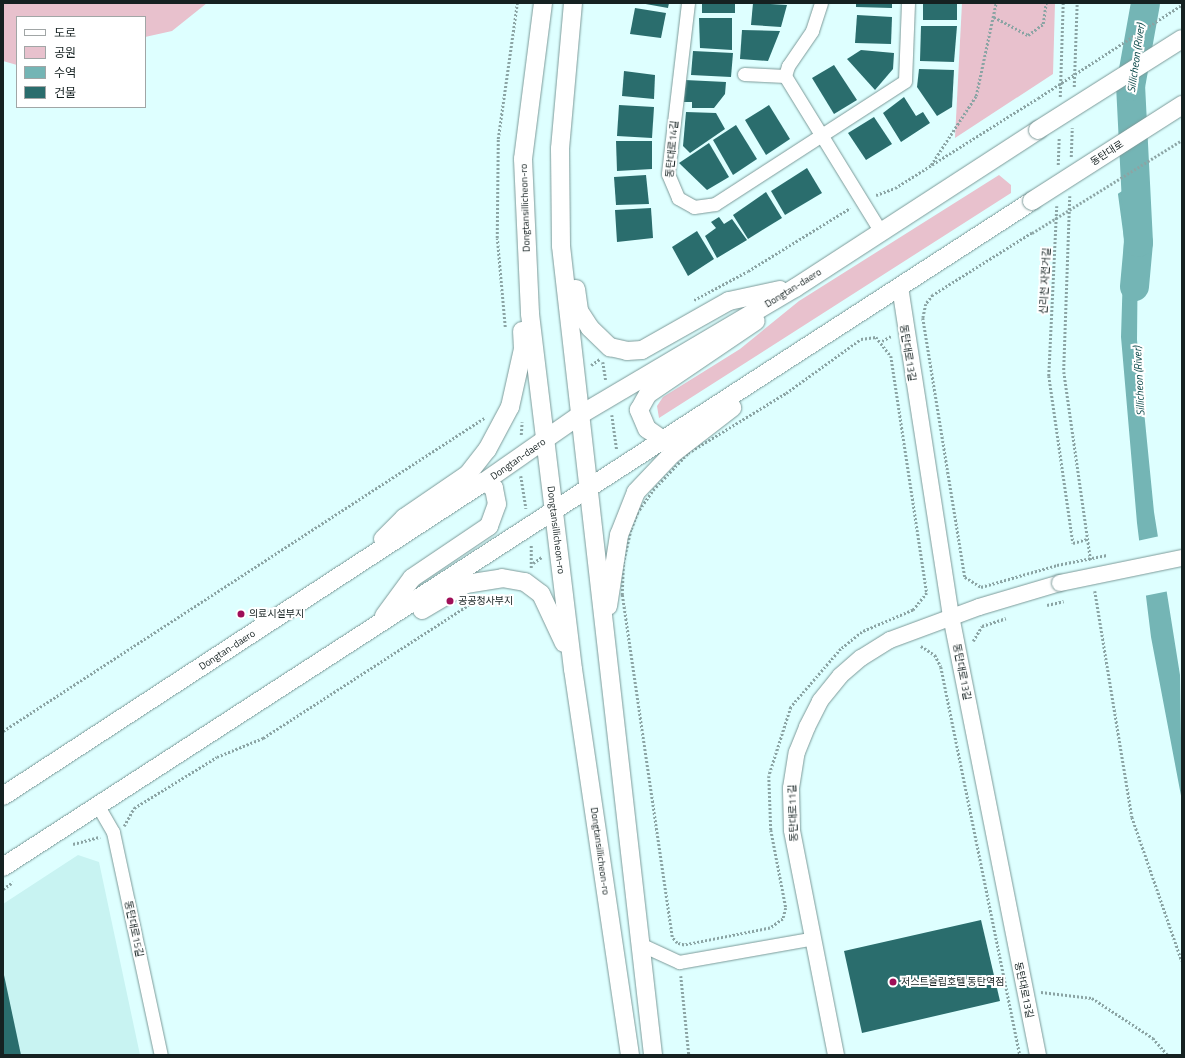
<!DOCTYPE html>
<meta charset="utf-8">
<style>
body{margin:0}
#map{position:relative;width:1185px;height:1058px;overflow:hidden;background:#deffff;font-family:"Titillium Web","Noto Sans KR",sans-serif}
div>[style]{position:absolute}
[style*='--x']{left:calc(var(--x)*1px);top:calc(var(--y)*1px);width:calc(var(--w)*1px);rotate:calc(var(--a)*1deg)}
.built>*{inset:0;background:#c8f3f2}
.green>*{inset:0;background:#e8c1cd}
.water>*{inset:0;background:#74b5b5}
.pier>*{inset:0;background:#deffff}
.river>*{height:29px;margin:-14.5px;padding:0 14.5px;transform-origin:14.5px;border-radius:14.5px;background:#74b5b5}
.building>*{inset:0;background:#2a6d6d}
.path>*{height:2.5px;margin-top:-1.25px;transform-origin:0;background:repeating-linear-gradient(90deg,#8ba4a4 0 2px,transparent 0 4px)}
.roads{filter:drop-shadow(0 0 1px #7c9a99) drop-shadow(0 0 1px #7c9a99)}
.minor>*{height:13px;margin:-6.5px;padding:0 6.5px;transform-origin:6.5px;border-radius:6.5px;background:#fff}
.tertiary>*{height:16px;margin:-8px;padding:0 8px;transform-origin:8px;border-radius:8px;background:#fff}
.secondary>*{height:18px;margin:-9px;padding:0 9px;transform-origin:9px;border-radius:9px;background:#fff}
.path-bridge>*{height:2.5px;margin-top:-1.25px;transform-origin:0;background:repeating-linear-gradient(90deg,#8ba4a4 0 2px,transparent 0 4px)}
.bridges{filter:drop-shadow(0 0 1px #7c9a99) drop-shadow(0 0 1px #7c9a99)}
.tertiary-bridge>*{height:16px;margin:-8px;padding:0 8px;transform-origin:8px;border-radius:8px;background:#fff}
.secondary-bridge>*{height:18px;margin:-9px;padding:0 9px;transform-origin:9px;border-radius:9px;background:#fff}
.dots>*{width:11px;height:11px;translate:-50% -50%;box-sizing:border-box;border:2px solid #fff;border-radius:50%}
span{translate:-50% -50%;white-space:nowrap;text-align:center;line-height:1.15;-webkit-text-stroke:4px #fff;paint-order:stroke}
.street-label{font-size:10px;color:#152121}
.poi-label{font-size:10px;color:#152121}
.left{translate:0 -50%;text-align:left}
.water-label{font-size:11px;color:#0b4849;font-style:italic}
.frame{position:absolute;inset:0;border:4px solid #152121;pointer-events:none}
.legend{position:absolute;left:16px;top:16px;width:130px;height:92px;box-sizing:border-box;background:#fff;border:1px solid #a1a6a6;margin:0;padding:5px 7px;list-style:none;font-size:12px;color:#152121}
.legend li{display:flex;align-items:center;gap:8px;height:20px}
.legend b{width:20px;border:1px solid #a1a6a6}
</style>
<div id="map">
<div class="built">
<div style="clip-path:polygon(78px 855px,99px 862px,140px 1055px,3px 1055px,3px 904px)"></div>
</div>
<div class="green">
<div style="clip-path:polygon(3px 3px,207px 3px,172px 31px,145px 37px,145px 17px,17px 17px,17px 65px,3px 61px)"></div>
<div style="clip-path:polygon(962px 3px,1055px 3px,1053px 74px,955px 138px)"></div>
<div style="clip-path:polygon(999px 175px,1011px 185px,1011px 193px,659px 418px,657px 406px,663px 397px,740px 349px,799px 301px)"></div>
</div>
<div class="water">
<div style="clip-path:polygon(1122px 114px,1138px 242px,1137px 340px,1154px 512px,1180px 675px,1182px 801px,1151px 637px,1137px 523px,1121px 337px,1124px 239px,1108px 120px)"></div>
</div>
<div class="pier">
<div style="clip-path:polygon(1121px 112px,1133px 184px,1116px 195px,1106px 120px)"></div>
<div style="clip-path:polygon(1160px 536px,1169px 591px,1144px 596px,1137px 541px)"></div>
</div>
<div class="river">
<div style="--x:1134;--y:286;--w:44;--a:-84.8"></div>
<div style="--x:1138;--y:242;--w:156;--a:-92.9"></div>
<div style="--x:1130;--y:86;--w:84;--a:-79.8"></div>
</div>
<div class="building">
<div style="clip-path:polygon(640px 3px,669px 3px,668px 8px)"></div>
<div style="clip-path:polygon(702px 3px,735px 3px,735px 13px,702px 13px)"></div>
<div style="clip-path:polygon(753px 3px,787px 5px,781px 27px,751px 25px)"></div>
<div style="clip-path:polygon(856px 3px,892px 3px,892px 8px,856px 7px)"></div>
<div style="clip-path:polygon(923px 3px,957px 3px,957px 20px,923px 20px)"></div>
<div style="clip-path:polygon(635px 8px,666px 13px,661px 38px,630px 34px)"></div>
<div style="clip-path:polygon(857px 15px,892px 17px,891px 44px,855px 43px)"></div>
<div style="clip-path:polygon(699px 18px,732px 18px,732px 50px,700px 48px)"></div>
<div style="clip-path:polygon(921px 26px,957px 26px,954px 62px,920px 61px)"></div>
<div style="clip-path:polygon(742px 30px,780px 31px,768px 61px,740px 59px)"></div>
<div style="clip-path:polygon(861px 50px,894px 53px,893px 69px,875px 90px,847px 59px)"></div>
<div style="clip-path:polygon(693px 51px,733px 53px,731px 77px,691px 75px)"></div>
<div style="clip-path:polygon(834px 65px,857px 100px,834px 114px,812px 78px)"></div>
<div style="clip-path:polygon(919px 69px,954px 70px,952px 107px,937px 116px,917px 87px)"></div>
<div style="clip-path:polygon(624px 71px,655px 75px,654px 99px,622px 96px)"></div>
<div style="clip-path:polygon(685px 80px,726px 82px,725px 94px,714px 108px,692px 108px,692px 102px,684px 102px)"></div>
<div style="clip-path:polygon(904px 97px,916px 116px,923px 112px,930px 123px,901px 142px,883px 113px)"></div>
<div style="clip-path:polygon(619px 105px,654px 107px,652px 138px,617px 136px)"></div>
<div style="clip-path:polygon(769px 105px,790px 139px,766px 155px,745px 120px)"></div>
<div style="clip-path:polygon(686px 112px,716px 113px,725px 129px,690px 153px,683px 146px)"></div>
<div style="clip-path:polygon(874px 117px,892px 144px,866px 160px,848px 133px)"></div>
<div style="clip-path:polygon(736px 125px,757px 159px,733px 175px,713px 140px)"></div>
<div style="clip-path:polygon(616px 141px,652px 141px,652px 169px,617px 171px)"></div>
<div style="clip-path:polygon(709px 143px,729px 177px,707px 190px,679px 163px)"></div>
<div style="clip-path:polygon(807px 168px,822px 193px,785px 215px,771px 191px)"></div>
<div style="clip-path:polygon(646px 175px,649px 204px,616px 205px,614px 177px)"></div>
<div style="clip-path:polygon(766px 192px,782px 218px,748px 239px,733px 215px)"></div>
<div style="clip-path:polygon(651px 208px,653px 238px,617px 242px,615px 210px)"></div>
<div style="clip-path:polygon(719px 217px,724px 224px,732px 219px,747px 240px,717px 258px,705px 236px,716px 228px,711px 222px)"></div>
<div style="clip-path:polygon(697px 231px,714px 259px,688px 276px,672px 247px)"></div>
<div style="clip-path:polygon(981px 920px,1000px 1001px,862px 1033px,844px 951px)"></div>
<div style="clip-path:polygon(3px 975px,4px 975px,21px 1055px,3px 1055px)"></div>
</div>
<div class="path">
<div style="--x:994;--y:17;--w:38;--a:28"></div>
<div style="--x:1028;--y:35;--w:19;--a:-36"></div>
<div style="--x:1043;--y:24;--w:21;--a:-82"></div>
<div style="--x:1074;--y:87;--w:84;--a:-88"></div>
<div style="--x:1060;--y:97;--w:94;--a:-88.2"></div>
<div style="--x:1071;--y:157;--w:29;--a:-88"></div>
<div style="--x:931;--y:165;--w:82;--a:-56.9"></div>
<div style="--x:976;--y:96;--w:95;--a:-77.9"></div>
<div style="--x:1058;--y:165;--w:27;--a:-88"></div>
<div style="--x:876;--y:195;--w:20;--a:-20"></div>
<div style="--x:895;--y:188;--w:169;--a:-32.2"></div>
<div style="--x:1070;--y:196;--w:176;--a:92"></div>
<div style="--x:1064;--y:372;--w:191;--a:81.9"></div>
<div style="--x:1057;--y:206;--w:170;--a:92.7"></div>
<div style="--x:1049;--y:376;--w:169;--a:81.8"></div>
<div style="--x:1073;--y:543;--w:15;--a:-16"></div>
<div style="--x:1032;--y:233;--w:117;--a:147.9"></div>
<div style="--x:933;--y:295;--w:11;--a:128"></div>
<div style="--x:926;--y:304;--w:14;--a:102"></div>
<div style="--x:923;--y:318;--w:262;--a:80.8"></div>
<div style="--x:965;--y:577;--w:19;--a:32"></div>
<div style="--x:981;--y:587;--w:79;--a:-16.1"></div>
<div style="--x:694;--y:300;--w:61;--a:-28.2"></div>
<div style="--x:748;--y:271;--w:120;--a:-31.7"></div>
<div style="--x:505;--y:327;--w:89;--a:-95.1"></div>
<div style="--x:497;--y:238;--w:99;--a:-89.4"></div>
<div style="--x:498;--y:139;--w:137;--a:-82"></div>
<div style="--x:876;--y:337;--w:24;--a:52"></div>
<div style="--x:891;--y:356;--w:240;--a:81.4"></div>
<div style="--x:927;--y:593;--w:22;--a:129"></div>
<div style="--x:913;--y:610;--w:56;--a:156.7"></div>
<div style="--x:862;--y:632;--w:27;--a:141"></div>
<div style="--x:841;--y:649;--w:77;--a:130.8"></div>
<div style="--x:791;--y:707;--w:72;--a:107.7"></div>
<div style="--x:769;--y:776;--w:54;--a:87.9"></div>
<div style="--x:771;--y:830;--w:79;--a:79.1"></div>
<div style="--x:786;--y:908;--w:11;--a:105"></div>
<div style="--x:783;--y:919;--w:16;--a:145"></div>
<div style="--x:770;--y:928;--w:88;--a:168.8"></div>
<div style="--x:684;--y:945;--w:7;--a:-164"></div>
<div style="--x:677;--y:943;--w:8;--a:-130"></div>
<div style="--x:672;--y:937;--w:346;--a:-98.3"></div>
<div style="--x:622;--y:595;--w:32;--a:-88"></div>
<div style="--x:623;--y:563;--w:35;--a:-77"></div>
<div style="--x:631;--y:529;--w:17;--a:-69"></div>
<div style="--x:637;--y:513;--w:28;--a:-55"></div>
<div style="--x:653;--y:490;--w:51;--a:-46.6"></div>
<div style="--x:688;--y:453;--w:115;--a:-31.5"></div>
<div style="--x:786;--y:393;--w:92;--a:-35.8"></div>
<div style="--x:861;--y:339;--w:15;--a:-8"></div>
<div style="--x:882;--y:341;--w:10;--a:-29"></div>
<div style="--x:603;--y:362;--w:18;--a:81"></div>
<div style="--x:591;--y:365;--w:11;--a:-34"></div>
<div style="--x:612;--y:415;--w:35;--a:82"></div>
<div style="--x:521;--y:435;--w:13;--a:-86"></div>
<div style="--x:521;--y:476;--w:33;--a:81"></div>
<div style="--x:533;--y:563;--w:11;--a:-34"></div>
<div style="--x:531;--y:568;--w:23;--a:-90"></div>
<div style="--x:1095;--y:591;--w:229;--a:80.7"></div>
<div style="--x:1132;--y:817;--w:152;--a:70.9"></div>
<div style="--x:1047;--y:605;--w:17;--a:-13"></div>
<div style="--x:973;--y:641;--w:17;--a:-59"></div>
<div style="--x:982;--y:626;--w:25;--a:-18"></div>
<div style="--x:921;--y:646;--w:17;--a:33"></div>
<div style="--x:935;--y:655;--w:13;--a:63"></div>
<div style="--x:941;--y:667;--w:396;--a:78.5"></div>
<div style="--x:3;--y:731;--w:574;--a:-33.05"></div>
<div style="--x:124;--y:826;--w:21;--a:-61"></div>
<div style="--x:134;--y:808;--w:97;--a:-31.6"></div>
<div style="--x:217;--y:757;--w:50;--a:-22.4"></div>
<div style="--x:263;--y:738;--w:252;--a:-32.9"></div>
<div style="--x:73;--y:844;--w:28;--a:-15"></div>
<div style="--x:3;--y:889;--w:12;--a:-35"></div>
<div style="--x:681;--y:976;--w:79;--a:84.2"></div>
<div style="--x:1041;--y:992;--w:51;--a:6.7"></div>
<div style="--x:1092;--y:998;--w:73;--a:33.3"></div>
<div style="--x:1153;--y:1038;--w:23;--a:49"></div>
</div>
<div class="roads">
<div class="minor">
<div style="--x:688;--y:3;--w:172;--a:96.7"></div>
<div style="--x:668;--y:174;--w:26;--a:67"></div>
<div style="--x:678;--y:198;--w:18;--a:29"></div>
<div style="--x:694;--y:207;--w:21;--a:-8"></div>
<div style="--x:715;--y:204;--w:226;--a:-32.9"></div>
<div style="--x:905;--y:81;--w:78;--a:-87.8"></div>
<div style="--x:821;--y:3;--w:29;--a:108"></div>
<div style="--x:812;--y:31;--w:42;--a:124.4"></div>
<div style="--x:788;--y:66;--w:10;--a:107"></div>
<div style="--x:785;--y:76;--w:183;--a:58.4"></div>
<div style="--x:744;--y:74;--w:41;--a:2.8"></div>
<div style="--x:98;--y:806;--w:30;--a:60"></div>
<div style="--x:113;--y:832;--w:228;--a:77.9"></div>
<div style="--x:642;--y:945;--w:41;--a:24.7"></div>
<div style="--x:679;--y:962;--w:133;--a:-10"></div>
</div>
<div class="tertiary">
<div style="--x:900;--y:287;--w:333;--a:81.2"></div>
<div style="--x:951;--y:616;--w:448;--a:78.8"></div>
<div style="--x:836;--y:1055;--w:229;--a:-101.1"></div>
<div style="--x:792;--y:830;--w:42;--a:-91.4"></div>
<div style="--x:791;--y:788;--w:36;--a:-81"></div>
<div style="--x:797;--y:752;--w:27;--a:-68"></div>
<div style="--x:807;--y:727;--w:29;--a:-63"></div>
<div style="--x:820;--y:701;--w:32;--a:-51"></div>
<div style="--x:840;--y:676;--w:28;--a:-41"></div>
<div style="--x:861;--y:658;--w:34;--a:-32"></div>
<div style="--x:890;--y:640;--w:95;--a:-20.3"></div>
<div style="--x:979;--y:607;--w:84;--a:-16.5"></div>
</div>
<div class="secondary">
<div style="--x:543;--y:3;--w:157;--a:97.3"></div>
<div style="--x:523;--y:159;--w:155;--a:87.4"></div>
<div style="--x:530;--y:314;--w:358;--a:83.1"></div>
<div style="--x:573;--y:669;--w:390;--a:81.6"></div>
<div style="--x:573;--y:3;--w:147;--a:95.1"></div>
<div style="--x:560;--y:149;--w:97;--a:89.4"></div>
<div style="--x:561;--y:246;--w:814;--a:83.51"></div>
<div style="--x:576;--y:289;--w:22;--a:82"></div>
<div style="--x:579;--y:311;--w:20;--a:57"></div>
<div style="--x:590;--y:328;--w:28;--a:44"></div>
<div style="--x:610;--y:347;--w:17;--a:13"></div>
<div style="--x:627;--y:351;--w:15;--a:-4"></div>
<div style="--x:642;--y:350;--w:100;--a:-29.4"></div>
<div style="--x:729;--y:301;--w:52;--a:-12.2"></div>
<div style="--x:663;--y:440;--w:19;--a:-145"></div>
<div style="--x:647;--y:429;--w:21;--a:-113"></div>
<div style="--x:639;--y:410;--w:18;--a:-61"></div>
<div style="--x:648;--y:394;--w:130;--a:-34.1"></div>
<div style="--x:383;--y:539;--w:30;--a:-45"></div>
<div style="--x:404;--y:518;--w:78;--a:-34.5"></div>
<div style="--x:468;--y:474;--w:31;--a:-52"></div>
<div style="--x:487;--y:450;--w:49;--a:-61.9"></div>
<div style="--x:510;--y:407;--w:59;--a:-77.4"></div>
<div style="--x:523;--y:349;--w:18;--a:-93"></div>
<div style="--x:608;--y:606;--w:72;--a:-81.2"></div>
<div style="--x:619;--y:535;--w:46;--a:-68.4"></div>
<div style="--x:636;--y:492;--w:52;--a:-46.5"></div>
<div style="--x:672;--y:454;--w:76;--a:-37.5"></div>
<div style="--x:422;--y:610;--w:51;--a:-30.6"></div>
<div style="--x:466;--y:584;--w:36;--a:-9"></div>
<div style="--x:502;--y:578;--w:23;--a:10"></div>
<div style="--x:525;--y:582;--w:20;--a:37"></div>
<div style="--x:541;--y:594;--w:54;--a:64.9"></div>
<div style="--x:384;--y:616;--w:47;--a:-53.6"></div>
<div style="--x:412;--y:578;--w:93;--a:-34"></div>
<div style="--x:489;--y:526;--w:23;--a:-70"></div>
<div style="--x:497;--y:504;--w:16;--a:-101"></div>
<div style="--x:494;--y:488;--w:12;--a:-149"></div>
<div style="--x:3;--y:796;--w:574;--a:-33.14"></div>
<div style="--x:484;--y:482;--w:117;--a:-34.9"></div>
<div style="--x:580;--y:415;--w:250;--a:-30.6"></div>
<div style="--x:795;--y:288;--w:290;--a:-33"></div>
<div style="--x:3;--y:867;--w:1226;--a:-32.91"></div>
</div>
</div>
<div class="path-bridge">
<div style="--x:1038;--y:98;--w:171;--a:-32.9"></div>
<div style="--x:1032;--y:233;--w:176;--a:-31.8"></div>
<div style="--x:1057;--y:565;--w:51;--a:-11.3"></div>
</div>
<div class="bridges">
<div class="tertiary-bridge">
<div style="--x:1060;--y:583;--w:125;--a:-11.6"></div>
</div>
<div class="secondary-bridge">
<div style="--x:1038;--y:130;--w:170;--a:-32.3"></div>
<div style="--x:1032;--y:201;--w:178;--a:-32.6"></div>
</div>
</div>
<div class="dots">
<div style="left:450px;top:601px;background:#9f0f58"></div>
<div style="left:241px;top:614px;background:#9f0f58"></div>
<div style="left:893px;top:982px;background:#9f0f58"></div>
</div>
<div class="street-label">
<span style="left:672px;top:149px;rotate:-85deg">동탄대로14길</span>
<span style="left:1107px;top:153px;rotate:-33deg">동탄대로</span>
<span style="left:525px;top:208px;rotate:-92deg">Dongtansillicheon-ro</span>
<span style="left:1045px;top:281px;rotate:-87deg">신리천 자전거길</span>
<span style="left:793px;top:288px;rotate:-32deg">Dongtan-daero</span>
<span style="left:908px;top:353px;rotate:81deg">동탄대로13길</span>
<span style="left:518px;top:459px;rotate:-35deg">Dongtan-daero</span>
<span style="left:556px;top:530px;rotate:83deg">Dongtansillicheon-ro</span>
<span style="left:227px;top:650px;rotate:-33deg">Dongtan-daero</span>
<span style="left:962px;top:672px;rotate:79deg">동탄대로13길</span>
<span style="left:793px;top:813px;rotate:-92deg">동탄대로11길</span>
<span style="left:600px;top:851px;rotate:82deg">Dongtansillicheon-ro</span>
<span style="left:134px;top:929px;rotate:78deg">동탄대로15길</span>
<span style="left:1024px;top:990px;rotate:78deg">동탄대로13길</span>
</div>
<div class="poi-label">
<span class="left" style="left:458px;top:601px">공공청사부지</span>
<span class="left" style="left:249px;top:614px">의료시설부지</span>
<span class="left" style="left:901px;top:982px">저스트슬립호텔 동탄역점</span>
</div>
<div class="water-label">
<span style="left:1136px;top:58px;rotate:-82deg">Sillicheon (River)</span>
<span style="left:1139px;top:381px;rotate:-93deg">Sillicheon (River)</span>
</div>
<div class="frame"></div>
<ul class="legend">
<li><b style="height:5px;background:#fff"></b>도로</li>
<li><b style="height:11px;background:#e8c1cd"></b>공원</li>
<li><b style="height:11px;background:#74b5b5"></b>수역</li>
<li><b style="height:11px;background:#2a6d6d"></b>건물</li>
</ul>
</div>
